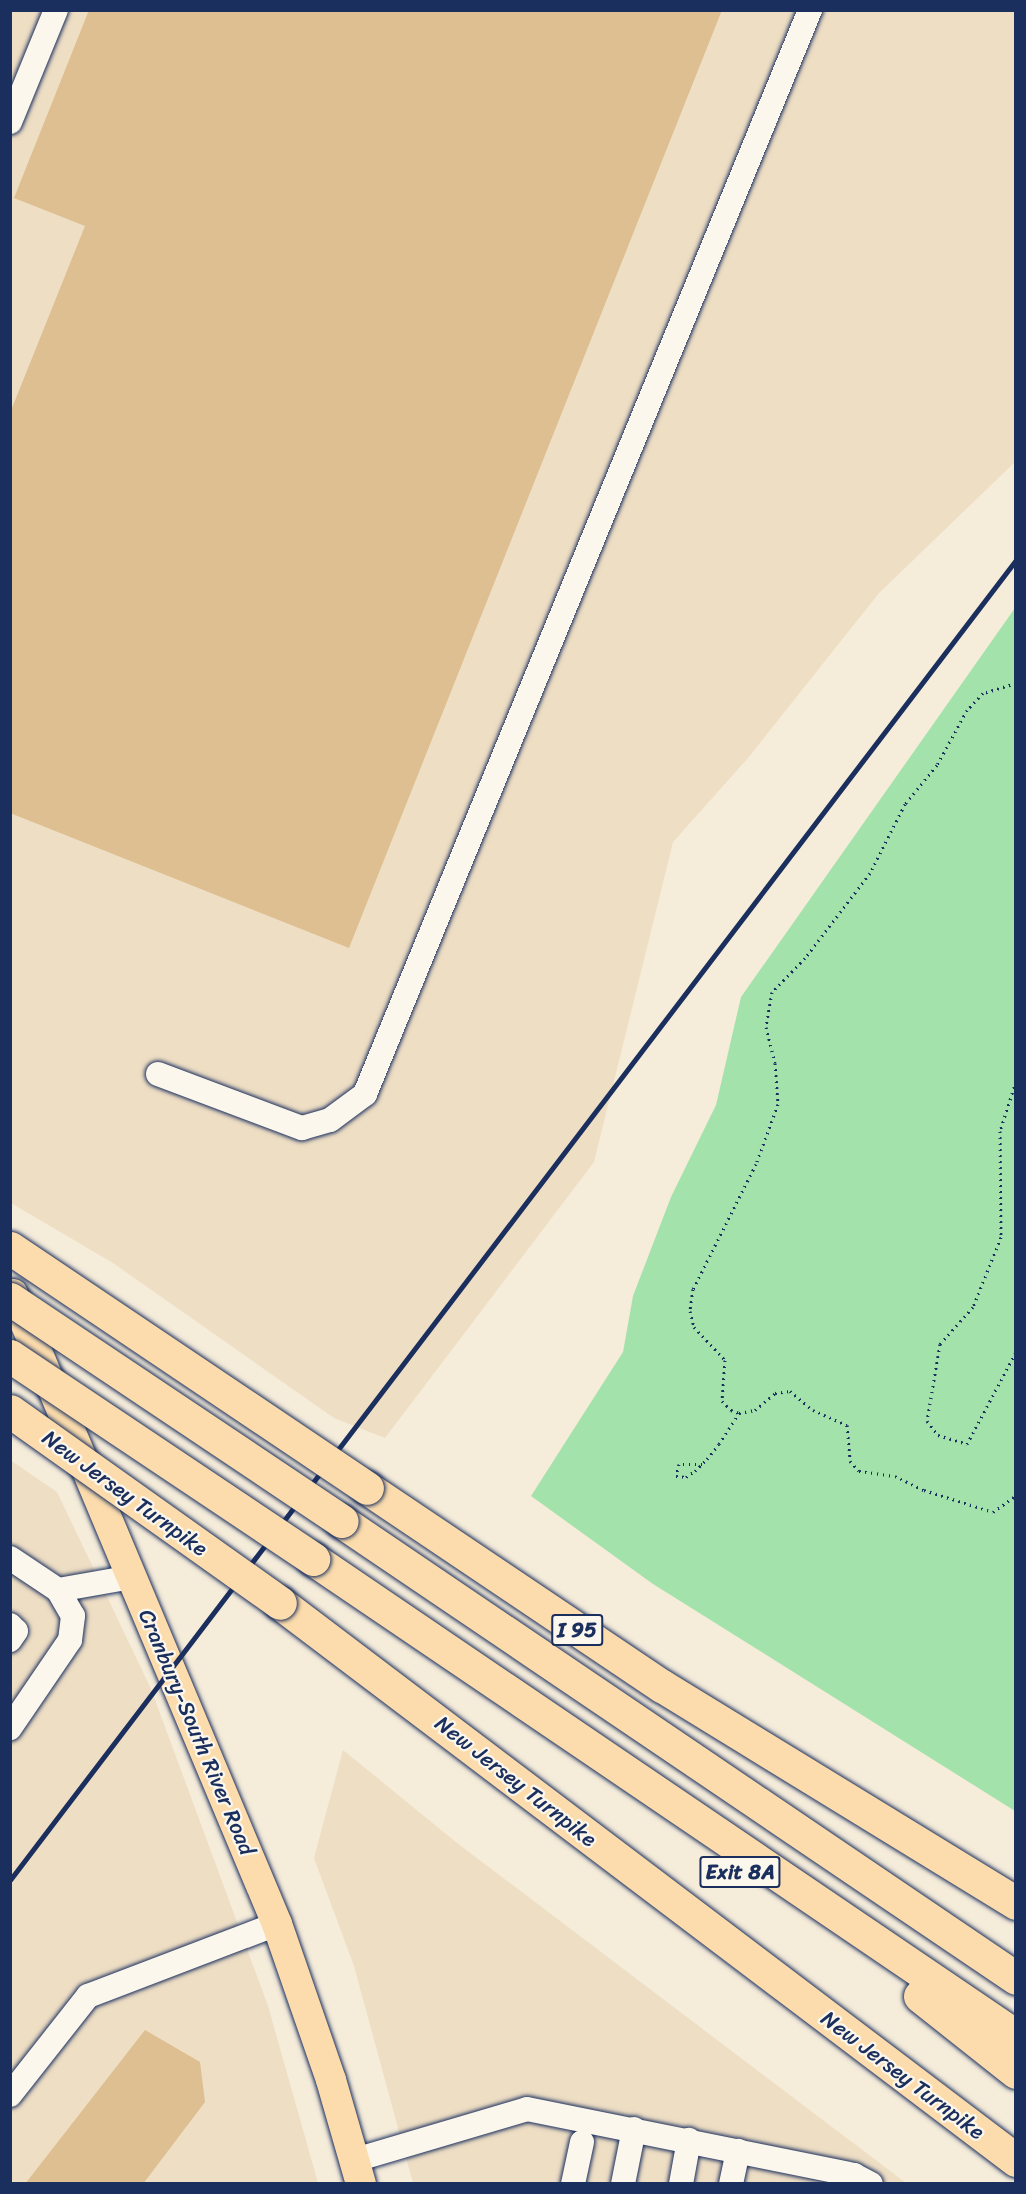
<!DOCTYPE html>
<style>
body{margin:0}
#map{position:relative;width:1026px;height:2194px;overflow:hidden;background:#f5ecda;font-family:Sriracha,sans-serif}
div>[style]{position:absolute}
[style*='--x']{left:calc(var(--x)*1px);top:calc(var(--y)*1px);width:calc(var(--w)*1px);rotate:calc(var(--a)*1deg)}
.built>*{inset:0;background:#eedec4}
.green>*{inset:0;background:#a3e3ab}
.building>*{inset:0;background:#debf91}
.path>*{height:3px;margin-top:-1.5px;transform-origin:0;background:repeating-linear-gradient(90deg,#1b2f5e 0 1.5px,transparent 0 6px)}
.roads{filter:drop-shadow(0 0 2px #1b2f5e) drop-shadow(0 0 2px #1b2f5e)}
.minor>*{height:24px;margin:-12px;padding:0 12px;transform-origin:12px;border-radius:12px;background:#fbf7ec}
.major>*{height:30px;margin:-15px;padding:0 15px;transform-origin:15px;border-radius:15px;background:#fcdcac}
.highway>*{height:33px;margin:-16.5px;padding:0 16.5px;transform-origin:16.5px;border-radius:16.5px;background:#fcdcac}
.rail>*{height:4.5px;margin:-2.25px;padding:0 2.25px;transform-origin:2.25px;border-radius:2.25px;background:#1b2f5e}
.bridges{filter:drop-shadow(0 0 2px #1b2f5e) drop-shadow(0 0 2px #1b2f5e)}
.highway-bridge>*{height:33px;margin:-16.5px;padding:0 16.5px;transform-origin:16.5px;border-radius:16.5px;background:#fcdcac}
span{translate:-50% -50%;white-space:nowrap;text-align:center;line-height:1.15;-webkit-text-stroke:4.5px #fbf7ec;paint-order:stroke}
.shield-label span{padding:2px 4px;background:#fbf7ec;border:2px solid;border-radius:4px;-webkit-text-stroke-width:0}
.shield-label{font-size:21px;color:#1b2f5e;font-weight:700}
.street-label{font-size:22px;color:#1b2f5e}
.frame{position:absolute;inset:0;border:12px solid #1b2f5e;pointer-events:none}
</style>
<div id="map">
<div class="built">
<div style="clip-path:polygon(10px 11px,1015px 11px,1015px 462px,879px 593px,748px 758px,673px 842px,594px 1162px,385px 1438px,334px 1418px,113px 1263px,11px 1203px)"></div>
<div style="clip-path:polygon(10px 1460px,57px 1492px,151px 1689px,268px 2006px,318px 2183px,11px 2183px)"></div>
<div style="clip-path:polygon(343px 1750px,457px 1843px,906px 2183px,413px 2183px,354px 1966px,314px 1858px)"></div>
</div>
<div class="green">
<div style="clip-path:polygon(1015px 608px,1015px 1811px,653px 1584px,531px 1496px,623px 1352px,633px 1296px,671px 1197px,716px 1105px,741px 997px)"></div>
</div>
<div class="building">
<div style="clip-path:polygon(89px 10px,722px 10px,349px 948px,10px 813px,10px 413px,85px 226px,14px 198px)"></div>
<div style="clip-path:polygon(145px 2030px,200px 2062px,205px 2102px,143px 2184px,25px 2184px)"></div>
</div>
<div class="path">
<div style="--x:1016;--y:683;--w:34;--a:163"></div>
<div style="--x:983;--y:693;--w:23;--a:133"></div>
<div style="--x:967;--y:710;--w:63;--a:118.6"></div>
<div style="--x:937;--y:765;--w:50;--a:129.4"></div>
<div style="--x:905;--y:804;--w:77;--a:116.9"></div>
<div style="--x:870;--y:873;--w:107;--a:127.4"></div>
<div style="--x:805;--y:958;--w:47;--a:134.1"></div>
<div style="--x:772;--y:992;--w:36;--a:100"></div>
<div style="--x:766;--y:1027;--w:37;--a:76"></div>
<div style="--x:775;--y:1063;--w:41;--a:85.8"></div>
<div style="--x:778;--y:1104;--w:64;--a:110.1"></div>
<div style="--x:756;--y:1164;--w:140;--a:116.7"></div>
<div style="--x:693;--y:1289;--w:22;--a:98"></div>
<div style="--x:690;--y:1311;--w:16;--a:76"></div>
<div style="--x:694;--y:1327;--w:45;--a:46.8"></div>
<div style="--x:725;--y:1360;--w:41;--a:94.2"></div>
<div style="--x:722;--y:1401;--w:13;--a:45"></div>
<div style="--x:731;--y:1410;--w:9;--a:21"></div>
<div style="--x:739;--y:1413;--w:16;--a:-11"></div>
<div style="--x:755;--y:1410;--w:26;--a:-40"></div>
<div style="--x:775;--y:1393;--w:15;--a:-8"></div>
<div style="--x:790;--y:1391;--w:30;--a:40"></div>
<div style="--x:813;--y:1410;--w:37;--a:24"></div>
<div style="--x:847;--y:1425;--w:36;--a:85"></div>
<div style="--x:850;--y:1461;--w:13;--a:48"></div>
<div style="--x:859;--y:1471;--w:36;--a:8"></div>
<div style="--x:895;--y:1476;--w:32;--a:26"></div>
<div style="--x:924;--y:1490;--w:72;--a:17.7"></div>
<div style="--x:993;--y:1512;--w:29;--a:-36"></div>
<div style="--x:1016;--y:1081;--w:52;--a:107.7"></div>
<div style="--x:1000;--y:1131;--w:106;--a:89.5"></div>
<div style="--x:1001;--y:1237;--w:75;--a:111.8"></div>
<div style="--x:973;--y:1307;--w:50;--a:131.7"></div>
<div style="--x:940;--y:1344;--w:78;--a:99.6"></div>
<div style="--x:927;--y:1421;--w:18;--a:52"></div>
<div style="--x:938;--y:1435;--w:30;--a:17"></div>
<div style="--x:967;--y:1444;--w:104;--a:-62"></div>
<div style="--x:702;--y:1464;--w:23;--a:180"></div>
<div style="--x:679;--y:1464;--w:12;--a:104"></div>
<div style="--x:676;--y:1476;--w:10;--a:6"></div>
<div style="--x:686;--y:1477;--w:11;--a:-34"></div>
<div style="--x:695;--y:1471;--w:17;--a:-45"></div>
<div style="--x:707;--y:1459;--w:19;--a:-51"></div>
<div style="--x:719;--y:1444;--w:37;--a:-57"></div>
</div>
<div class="roads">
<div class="minor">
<div style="--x:10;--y:122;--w:121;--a:-67.7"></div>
<div style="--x:158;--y:1074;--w:154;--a:20.6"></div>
<div style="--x:302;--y:1128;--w:29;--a:-16"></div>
<div style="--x:330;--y:1120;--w:44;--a:-36.6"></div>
<div style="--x:365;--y:1094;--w:1172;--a:-67.68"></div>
<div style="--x:10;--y:1558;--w:58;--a:33.7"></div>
<div style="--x:58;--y:1590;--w:30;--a:60"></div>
<div style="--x:73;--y:1616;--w:24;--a:97"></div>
<div style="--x:70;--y:1640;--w:107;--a:124.3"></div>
<div style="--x:58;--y:1590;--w:75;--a:-10"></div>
<div style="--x:10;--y:1625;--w:8;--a:45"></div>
<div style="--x:16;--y:1631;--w:11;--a:124"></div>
<div style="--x:10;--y:2095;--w:126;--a:-51.8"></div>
<div style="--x:88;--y:1996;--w:202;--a:-20.9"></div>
<div style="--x:355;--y:2160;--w:179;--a:-16.5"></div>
<div style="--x:527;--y:2109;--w:334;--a:11.4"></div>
<div style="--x:854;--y:2175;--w:19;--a:28"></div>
<div style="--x:573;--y:2184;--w:43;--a:-77.9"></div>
<div style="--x:623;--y:2184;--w:56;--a:-78.7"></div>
<div style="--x:681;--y:2184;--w:45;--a:-79.7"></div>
<div style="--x:731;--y:2184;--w:34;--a:-78"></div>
</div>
<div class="major">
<div style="--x:13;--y:1294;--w:683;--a:67.26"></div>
<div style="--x:277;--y:1924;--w:165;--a:70.9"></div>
<div style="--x:331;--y:2080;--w:108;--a:73.9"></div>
</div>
<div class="highway">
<div style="--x:367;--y:1488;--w:355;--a:33.9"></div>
<div style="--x:662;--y:1686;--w:415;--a:31.5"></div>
<div style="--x:341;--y:1521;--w:815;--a:34.1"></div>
<div style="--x:313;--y:1559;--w:850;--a:34.16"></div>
<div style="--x:280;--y:1603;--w:923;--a:37.12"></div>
<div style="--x:920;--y:1996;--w:122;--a:38.4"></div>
</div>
</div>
<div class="rail">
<div style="--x:10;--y:1880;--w:1660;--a:-52.69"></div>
</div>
<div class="bridges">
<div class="highway-bridge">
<div style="--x:10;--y:1248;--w:430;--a:33.9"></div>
<div style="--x:10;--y:1299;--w:399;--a:33.8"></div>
<div style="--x:10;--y:1356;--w:365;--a:33.8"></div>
<div style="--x:10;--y:1411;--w:331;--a:35.4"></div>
</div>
</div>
<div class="shield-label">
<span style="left:577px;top:1630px">I 95</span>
<span style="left:740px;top:1872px">Exit 8A</span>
</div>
<div class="street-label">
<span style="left:125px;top:1493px;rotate:36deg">New Jersey Turnpike</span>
<span style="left:197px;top:1732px;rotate:67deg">Cranbury-South River Road</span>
<span style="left:516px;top:1781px;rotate:38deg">New Jersey Turnpike</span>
<span style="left:903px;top:2075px;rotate:37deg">New Jersey Turnpike</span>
</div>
<div class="frame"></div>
</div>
